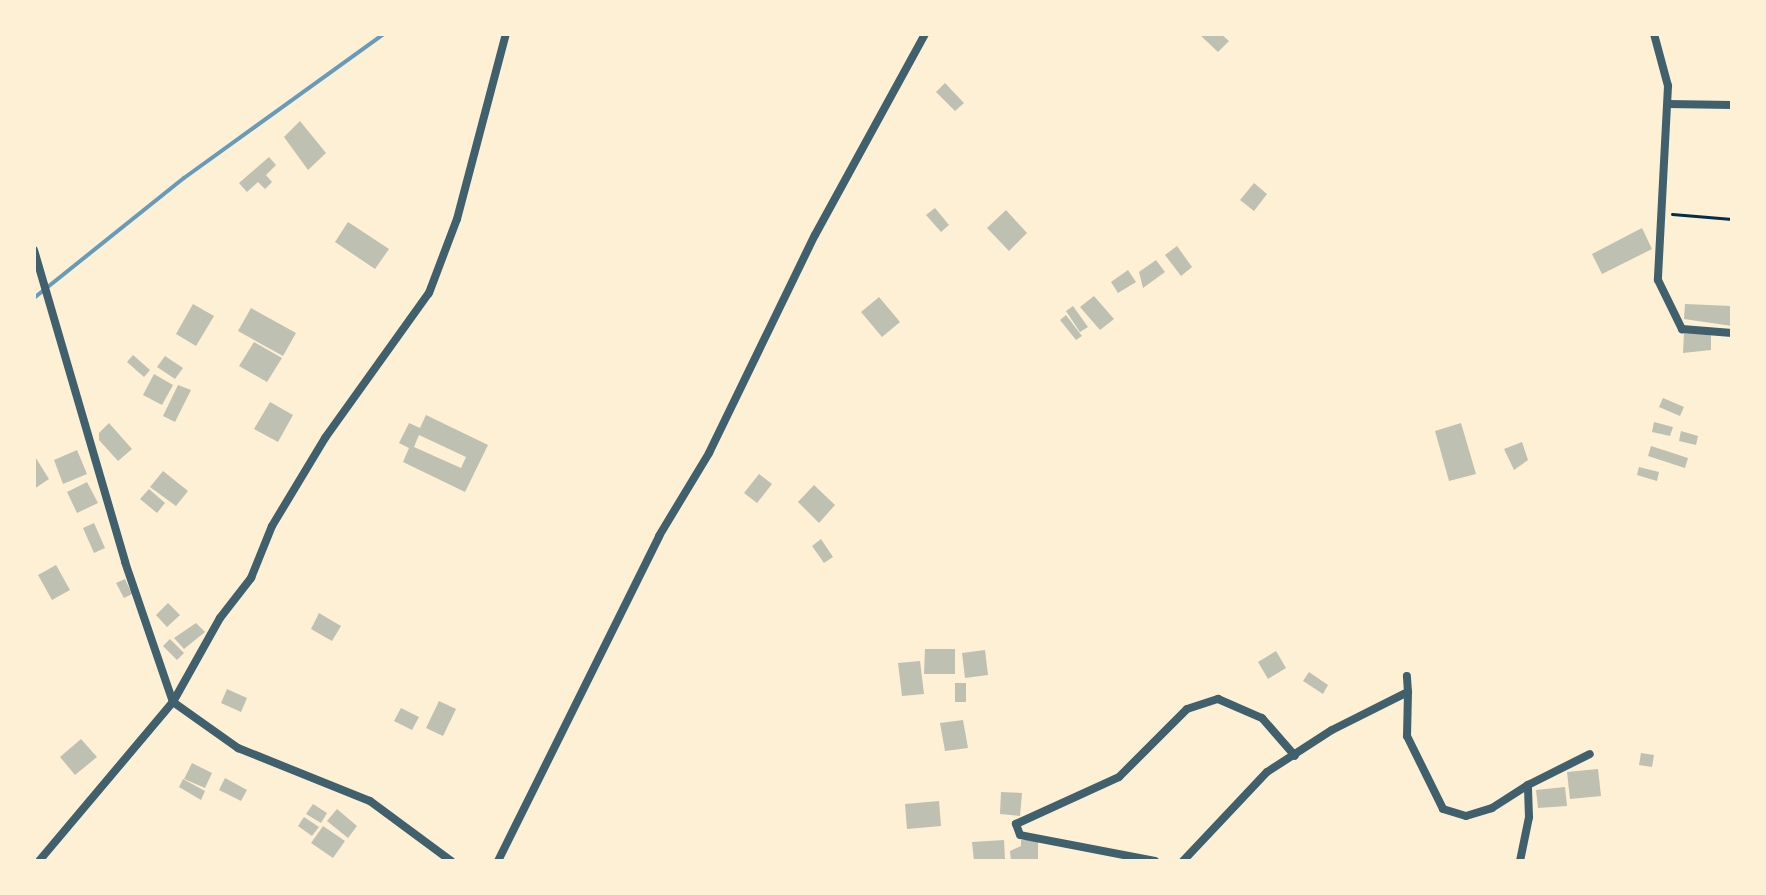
<!DOCTYPE html>
<style>
body{margin:0}
#map{position:relative;width:1766px;height:895px;overflow:hidden;background:#fdf0d5;font-family:Cabin,sans-serif}
div>[style]{position:absolute}
[style*='--x']{left:calc(var(--x)*1px);top:calc(var(--y)*1px);width:calc(var(--w)*1px);rotate:calc(var(--a)*1deg)}
.stream>*{height:4px;margin:-2px;padding:0 2px;transform-origin:2px;border-radius:2px;background:#669bbc}
.building>*{inset:0;background:#bec0b2}
.path>*{height:3px;margin:-1.5px;padding:0 1.5px;transform-origin:1.5px;border-radius:1.5px;background:#003049}
.minor>*{height:8px;margin:-4px;padding:0 4px;transform-origin:4px;border-radius:4px;background:#3f606c}
span{translate:-50% -50%;white-space:nowrap;text-align:center;line-height:1.15;-webkit-text-stroke:7px #fdf0d5;paint-order:stroke}
.frame{position:absolute;inset:0;border:36px solid #fdf0d5;pointer-events:none}
</style>
<div id="map">
<div class="stream">
<div style="--x:34;--y:298;--w:192;--a:-38.7"></div>
<div style="--x:184;--y:178;--w:246;--a:-35.8"></div>
</div>
<div class="building">
<div style="clip-path:polygon(1199px 34px,1221px 34px,1229px 41px,1218px 52px)"></div>
<div style="clip-path:polygon(945px 83px,964px 103px,955px 111px,936px 92px)"></div>
<div style="clip-path:polygon(300px 121px,326px 153px,308px 170px,284px 137px)"></div>
<div style="clip-path:polygon(269px 157px,276px 165px,266px 175px,272px 182px,265px 189px,258px 182px,247px 192px,239px 183px)"></div>
<div style="clip-path:polygon(1254px 183px,1267px 194px,1254px 211px,1240px 200px)"></div>
<div style="clip-path:polygon(935px 208px,949px 225px,941px 232px,926px 215px)"></div>
<div style="clip-path:polygon(1006px 210px,1027px 233px,1009px 251px,987px 228px)"></div>
<div style="clip-path:polygon(348px 222px,389px 249px,375px 269px,335px 242px)"></div>
<div style="clip-path:polygon(1642px 228px,1652px 249px,1602px 274px,1592px 254px)"></div>
<div style="clip-path:polygon(1177px 246px,1192px 267px,1181px 276px,1165px 255px)"></div>
<div style="clip-path:polygon(1156px 260px,1165px 272px,1143px 288px,1139px 272px)"></div>
<div style="clip-path:polygon(1128px 270px,1136px 282px,1118px 293px,1111px 282px)"></div>
<div style="clip-path:polygon(1094px 296px,1114px 319px,1100px 330px,1080px 307px)"></div>
<div style="clip-path:polygon(879px 297px,900px 322px,882px 337px,861px 312px)"></div>
<div style="clip-path:polygon(193px 304px,214px 316px,196px 346px,176px 334px)"></div>
<div style="clip-path:polygon(1685px 304px,1732px 306px,1732px 326px,1684px 319px)"></div>
<div style="clip-path:polygon(1073px 306px,1088px 327px,1080px 332px,1066px 311px)"></div>
<div style="clip-path:polygon(251px 308px,296px 333px,283px 356px,238px 331px)"></div>
<div style="clip-path:polygon(1066px 315px,1082px 336px,1076px 340px,1060px 320px)"></div>
<div style="clip-path:polygon(1684px 333px,1711px 334px,1711px 350px,1683px 353px)"></div>
<div style="clip-path:polygon(254px 342px,282px 358px,267px 382px,239px 366px)"></div>
<div style="clip-path:polygon(133px 355px,150px 370px,144px 377px,127px 362px)"></div>
<div style="clip-path:polygon(165px 356px,183px 368px,175px 379px,157px 367px)"></div>
<div style="clip-path:polygon(154px 374px,173px 385px,162px 405px,143px 395px)"></div>
<div style="clip-path:polygon(178px 385px,191px 390px,175px 422px,163px 416px)"></div>
<div style="clip-path:polygon(1663px 398px,1684px 407px,1680px 416px,1659px 407px)"></div>
<div style="clip-path:polygon(270px 402px,293px 415px,278px 442px,254px 429px)"></div>
<div style="clip-path:polygon(evenodd,426px 415px,488px 445px,465px 492px,403px 462px,409px 448px,399px 443px,409px 423px,420px 428px,426px 415px,419px 435px,466px 457px,461px 468px,414px 447px,419px 435px)"></div>
<div style="clip-path:polygon(1654px 422px,1673px 427px,1670px 436px,1652px 432px)"></div>
<div style="clip-path:polygon(109px 423px,132px 449px,118px 461px,99px 440px,99px 433px)"></div>
<div style="clip-path:polygon(1461px 423px,1476px 474px,1449px 481px,1435px 431px)"></div>
<div style="clip-path:polygon(1681px 431px,1698px 436px,1696px 445px,1679px 441px)"></div>
<div style="clip-path:polygon(1522px 442px,1528px 460px,1514px 470px,1504px 449px)"></div>
<div style="clip-path:polygon(1651px 446px,1688px 458px,1685px 468px,1648px 456px)"></div>
<div style="clip-path:polygon(77px 450px,87px 474px,63px 484px,54px 460px)"></div>
<div style="clip-path:polygon(34px 455px,49px 479px,34px 489px)"></div>
<div style="clip-path:polygon(1639px 467px,1659px 472px,1657px 481px,1637px 475px)"></div>
<div style="clip-path:polygon(163px 471px,188px 491px,176px 506px,150px 487px)"></div>
<div style="clip-path:polygon(759px 474px,772px 484px,757px 503px,744px 493px)"></div>
<div style="clip-path:polygon(87px 482px,98px 503px,77px 513px,67px 492px)"></div>
<div style="clip-path:polygon(814px 485px,835px 505px,819px 523px,798px 502px)"></div>
<div style="clip-path:polygon(149px 489px,165px 503px,157px 513px,140px 499px)"></div>
<div style="clip-path:polygon(94px 523px,105px 548px,94px 553px,83px 528px)"></div>
<div style="clip-path:polygon(821px 539px,833px 557px,824px 563px,812px 546px)"></div>
<div style="clip-path:polygon(56px 565px,70px 590px,52px 600px,38px 575px)"></div>
<div style="clip-path:polygon(125px 579px,132px 594px,124px 598px,116px 583px)"></div>
<div style="clip-path:polygon(168px 603px,180px 615px,167px 627px,156px 615px)"></div>
<div style="clip-path:polygon(319px 613px,341px 626px,332px 641px,311px 629px)"></div>
<div style="clip-path:polygon(196px 623px,205px 632px,184px 649px,174px 638px)"></div>
<div style="clip-path:polygon(170px 639px,184px 653px,177px 660px,163px 646px)"></div>
<div style="clip-path:polygon(925px 649px,955px 649px,955px 674px,924px 674px)"></div>
<div style="clip-path:polygon(985px 650px,988px 675px,965px 678px,962px 653px)"></div>
<div style="clip-path:polygon(1276px 651px,1286px 668px,1268px 679px,1258px 662px)"></div>
<div style="clip-path:polygon(920px 661px,924px 694px,902px 696px,898px 663px)"></div>
<div style="clip-path:polygon(1309px 672px,1328px 685px,1323px 694px,1303px 681px)"></div>
<div style="clip-path:polygon(955px 683px,966px 683px,966px 702px,955px 702px)"></div>
<div style="clip-path:polygon(227px 689px,247px 698px,241px 712px,221px 703px)"></div>
<div style="clip-path:polygon(439px 701px,456px 709px,443px 736px,426px 728px)"></div>
<div style="clip-path:polygon(401px 708px,419px 717px,412px 730px,394px 721px)"></div>
<div style="clip-path:polygon(963px 720px,968px 748px,945px 751px,940px 723px)"></div>
<div style="clip-path:polygon(81px 739px,97px 757px,75px 775px,60px 757px)"></div>
<div style="clip-path:polygon(1641px 753px,1654px 755px,1652px 767px,1639px 765px)"></div>
<div style="clip-path:polygon(192px 763px,212px 773px,205px 788px,184px 779px)"></div>
<div style="clip-path:polygon(1598px 769px,1601px 796px,1570px 799px,1567px 772px)"></div>
<div style="clip-path:polygon(225px 778px,247px 790px,241px 801px,219px 790px)"></div>
<div style="clip-path:polygon(183px 779px,205px 791px,201px 800px,179px 787px)"></div>
<div style="clip-path:polygon(1565px 787px,1567px 806px,1538px 808px,1536px 790px)"></div>
<div style="clip-path:polygon(1001px 792px,1022px 793px,1020px 816px,1000px 814px)"></div>
<div style="clip-path:polygon(939px 801px,941px 826px,907px 829px,905px 804px)"></div>
<div style="clip-path:polygon(313px 804px,327px 813px,321px 823px,306px 814px)"></div>
<div style="clip-path:polygon(337px 809px,357px 826px,348px 838px,327px 821px)"></div>
<div style="clip-path:polygon(304px 817px,319px 827px,312px 836px,298px 826px)"></div>
<div style="clip-path:polygon(323px 826px,345px 841px,333px 858px,311px 843px)"></div>
<div style="clip-path:polygon(1004px 840px,1005px 859px,974px 861px,972px 842px)"></div>
<div style="clip-path:polygon(1021px 840px,1038px 840px,1038px 861px,1011px 861px,1010px 851px,1021px 846px)"></div>
</div>
<div class="path">
<div style="--x:1672;--y:214;--w:60;--a:4.8"></div>
</div>
<div class="minor">
<div style="--x:1654;--y:34;--w:54;--a:74.9"></div>
<div style="--x:1668;--y:86;--w:194;--a:93"></div>
<div style="--x:1658;--y:280;--w:55;--a:63.9"></div>
<div style="--x:1682;--y:329;--w:50;--a:4.6"></div>
<div style="--x:1668;--y:104;--w:64;--a:0.9"></div>
<div style="--x:34;--y:250;--w:325;--a:73.7"></div>
<div style="--x:125;--y:562;--w:148;--a:71.1"></div>
<div style="--x:173;--y:702;--w:80;--a:35.3"></div>
<div style="--x:238;--y:748;--w:142;--a:21.9"></div>
<div style="--x:370;--y:801;--w:101;--a:36.5"></div>
<div style="--x:1408;--y:692;--w:44;--a:91.3"></div>
<div style="--x:1407;--y:736;--w:81;--a:63.7"></div>
<div style="--x:1443;--y:809;--w:24;--a:17"></div>
<div style="--x:1466;--y:816;--w:27;--a:-17"></div>
<div style="--x:1492;--y:808;--w:43;--a:-32.6"></div>
<div style="--x:39;--y:861;--w:208;--a:-49.9"></div>
<div style="--x:173;--y:702;--w:96;--a:-60.8"></div>
<div style="--x:220;--y:618;--w:51;--a:-52.2"></div>
<div style="--x:251;--y:578;--w:56;--a:-68"></div>
<div style="--x:272;--y:526;--w:103;--a:-58.9"></div>
<div style="--x:325;--y:438;--w:178;--a:-54.4"></div>
<div style="--x:429;--y:293;--w:79;--a:-69.3"></div>
<div style="--x:457;--y:219;--w:191;--a:-75.2"></div>
<div style="--x:498;--y:861;--w:363;--a:-63.6"></div>
<div style="--x:659;--y:536;--w:97;--a:-58.9"></div>
<div style="--x:709;--y:453;--w:242;--a:-64.1"></div>
<div style="--x:815;--y:235;--w:229;--a:-61.3"></div>
<div style="--x:1155;--y:861;--w:137;--a:-169.1"></div>
<div style="--x:1020;--y:835;--w:12;--a:-110"></div>
<div style="--x:1016;--y:824;--w:113;--a:-24.5"></div>
<div style="--x:1119;--y:777;--w:96;--a:-45"></div>
<div style="--x:1187;--y:709;--w:33;--a:-18"></div>
<div style="--x:1218;--y:699;--w:48;--a:23.4"></div>
<div style="--x:1262;--y:718;--w:50;--a:49"></div>
<div style="--x:1183;--y:861;--w:122;--a:-46.7"></div>
<div style="--x:1267;--y:772;--w:77;--a:-32.9"></div>
<div style="--x:1332;--y:730;--w:85;--a:-26.6"></div>
<div style="--x:1408;--y:692;--w:16;--a:-94"></div>
<div style="--x:1520;--y:861;--w:45;--a:-78.4"></div>
<div style="--x:1529;--y:817;--w:32;--a:-92"></div>
<div style="--x:1528;--y:785;--w:69;--a:-26.6"></div>
</div>
<div class="frame"></div>
</div>
